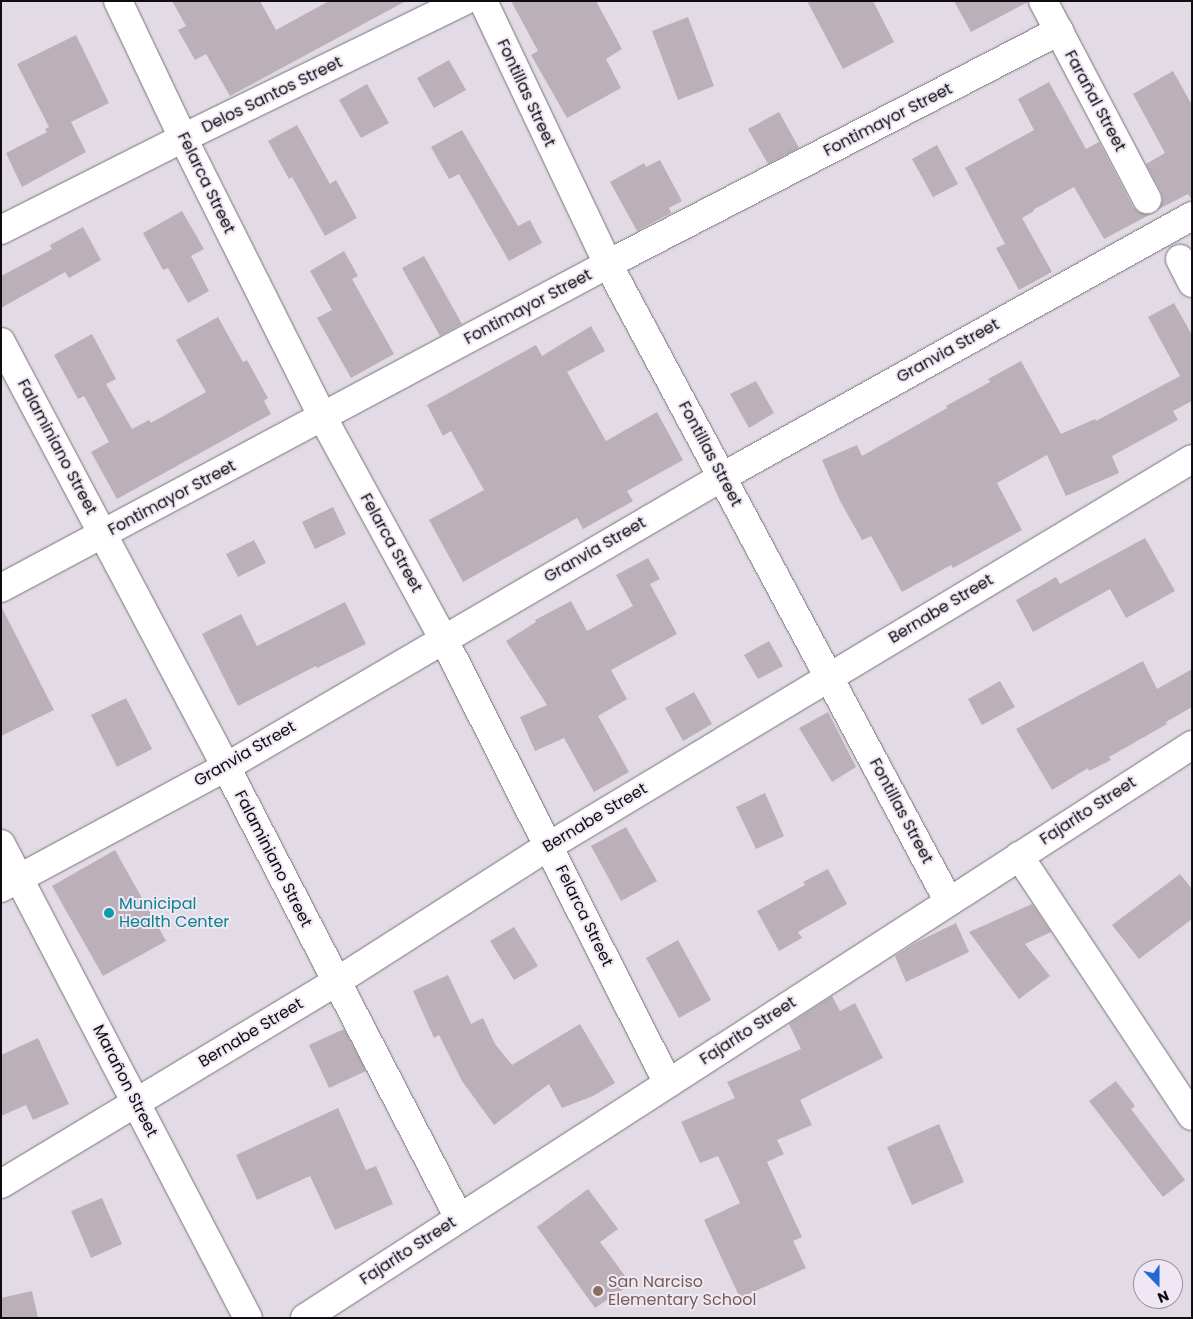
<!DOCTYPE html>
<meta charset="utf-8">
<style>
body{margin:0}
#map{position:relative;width:1193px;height:1319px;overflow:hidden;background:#e2dbe6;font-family:Poppins,sans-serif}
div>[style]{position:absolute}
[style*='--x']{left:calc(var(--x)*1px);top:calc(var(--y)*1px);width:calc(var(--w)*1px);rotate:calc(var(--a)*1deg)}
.building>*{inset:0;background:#bbb0b8}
.roads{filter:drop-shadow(0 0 1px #78727c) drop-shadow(0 0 1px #78727c)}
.street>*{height:28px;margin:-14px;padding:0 14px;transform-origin:14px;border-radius:14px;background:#fff}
.secondary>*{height:28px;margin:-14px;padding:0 14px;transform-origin:14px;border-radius:14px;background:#fff}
.dots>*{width:14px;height:14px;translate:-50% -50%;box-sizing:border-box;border:2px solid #efe8f4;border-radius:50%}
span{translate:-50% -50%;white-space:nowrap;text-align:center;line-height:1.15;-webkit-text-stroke:4px #efe8f4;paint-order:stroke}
.street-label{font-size:16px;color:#0f0d11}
.culture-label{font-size:16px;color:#0d838f}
.left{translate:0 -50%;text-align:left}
.education-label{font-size:16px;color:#785e54}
.frame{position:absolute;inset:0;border:2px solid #0f0d11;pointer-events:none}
.north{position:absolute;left:1133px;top:1259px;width:50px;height:50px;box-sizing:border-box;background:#efe8f4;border:1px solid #959099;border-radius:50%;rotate:158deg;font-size:14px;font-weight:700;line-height:20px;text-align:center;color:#0f0d11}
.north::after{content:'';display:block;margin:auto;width:18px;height:22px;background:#2369d5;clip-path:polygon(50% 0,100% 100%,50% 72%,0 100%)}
</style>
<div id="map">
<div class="building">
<div style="clip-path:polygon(172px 1px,260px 1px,276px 30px,329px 1px,406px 1px,230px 96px,206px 54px,195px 60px,178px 30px,186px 26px)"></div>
<div style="clip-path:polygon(511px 1px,596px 1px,622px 49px,606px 59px,621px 88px,567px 118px,531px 55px,538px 51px)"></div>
<div style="clip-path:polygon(807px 1px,873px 1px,894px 42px,843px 69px)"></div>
<div style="clip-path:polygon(954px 1px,1028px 1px,1028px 2px,971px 32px)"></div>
<div style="clip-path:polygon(688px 17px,714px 86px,678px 100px,652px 31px)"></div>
<div style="clip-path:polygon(76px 35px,109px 103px,71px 122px,86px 152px,22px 187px,6px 153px,47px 132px,45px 129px,49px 127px,17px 64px)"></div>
<div style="clip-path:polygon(449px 60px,466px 90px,434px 108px,417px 78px)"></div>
<div style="clip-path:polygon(1173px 71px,1192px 105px,1192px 200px,1188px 194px,1157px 210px,1163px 200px,1161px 192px,1146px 164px,1165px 153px,1133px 94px)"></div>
<div style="clip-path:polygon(1049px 82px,1086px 149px,1099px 142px,1133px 207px,1139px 212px,1151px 214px,1104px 239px,1074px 187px,1033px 210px,1034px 211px,1022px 218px,1052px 272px,1019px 290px,996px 248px,1005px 244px,965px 168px,1034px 130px,1018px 99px)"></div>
<div style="clip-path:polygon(367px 84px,389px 123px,361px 138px,339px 100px)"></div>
<div style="clip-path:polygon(779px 112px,799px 148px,768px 164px,748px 129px)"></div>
<div style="clip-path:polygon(297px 125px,330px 184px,336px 180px,357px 218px,325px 236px,292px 177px,289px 179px,268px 141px)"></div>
<div style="clip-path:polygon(462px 130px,518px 226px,530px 220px,542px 243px,509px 261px,459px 174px,449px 179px,431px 147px)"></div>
<div style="clip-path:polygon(937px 145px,958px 184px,933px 197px,912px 159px)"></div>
<div style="clip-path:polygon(660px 160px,682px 201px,669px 208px,671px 213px,637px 231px,610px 182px,644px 163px,646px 167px)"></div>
<div style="clip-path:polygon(182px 211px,204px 249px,191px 256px,209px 291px,188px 303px,168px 268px,163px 270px,143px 233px)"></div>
<div style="clip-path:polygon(83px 227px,101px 260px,69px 278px,65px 272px,1px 308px,1px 276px,52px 249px,50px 245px)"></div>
<div style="clip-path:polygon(344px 251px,358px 276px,352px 279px,394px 354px,351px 378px,317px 318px,332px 310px,310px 271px)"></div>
<div style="clip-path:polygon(424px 256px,462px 324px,440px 336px,402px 268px)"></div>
<div style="clip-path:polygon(1174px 303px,1192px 335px,1192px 401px,1173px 411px,1178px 420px,1112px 456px,1119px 473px,1066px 496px,1047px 455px,997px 483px,1022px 530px,953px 568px,951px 565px,902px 592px,871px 536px,862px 540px,840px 501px,822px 460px,857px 445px,862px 456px,947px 408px,946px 406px,990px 382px,988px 379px,1021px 361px,1061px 434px,1095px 419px,1096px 421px,1180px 376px,1148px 317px)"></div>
<div style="clip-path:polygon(218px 317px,243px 362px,247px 360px,268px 398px,264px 401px,271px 414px,117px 499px,91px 452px,109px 442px,84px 396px,78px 399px,54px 355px,92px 334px,116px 379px,106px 384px,132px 429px,149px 420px,151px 423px,206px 392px,176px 340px)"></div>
<div style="clip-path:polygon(591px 326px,605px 351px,567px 372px,606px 441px,657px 412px,683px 460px,627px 491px,633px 501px,583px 529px,577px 518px,463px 582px,429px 520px,484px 490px,451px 431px,443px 436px,427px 405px,536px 345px,542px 356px)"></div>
<div style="clip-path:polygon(756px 381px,774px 413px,749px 428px,730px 394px)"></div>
<div style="clip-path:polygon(333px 507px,346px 534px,315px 549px,302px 522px)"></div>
<div style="clip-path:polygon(1145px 538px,1175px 591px,1126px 618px,1110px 589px,1033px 632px,1016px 600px,1056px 577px,1060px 584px)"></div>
<div style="clip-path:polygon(254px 540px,266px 563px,238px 577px,226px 554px)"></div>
<div style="clip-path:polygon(648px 558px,660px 579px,650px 584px,677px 634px,611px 670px,627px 699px,598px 716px,629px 772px,594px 792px,564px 738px,535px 751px,520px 717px,547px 705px,506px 641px,536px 622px,535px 620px,571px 601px,587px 631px,633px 606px,616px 575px)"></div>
<div style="clip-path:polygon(345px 602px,366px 644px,317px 668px,316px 666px,238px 706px,202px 634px,241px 614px,257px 646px)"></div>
<div style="clip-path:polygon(1px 606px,54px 710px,1px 736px)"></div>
<div style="clip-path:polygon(769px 641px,783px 666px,758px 679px,744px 655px)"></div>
<div style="clip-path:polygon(1143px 661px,1157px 689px,1192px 669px,1192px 707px,1166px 722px,1167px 724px,1109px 757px,1111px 760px,1089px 771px,1088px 768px,1052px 790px,1016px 729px)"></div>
<div style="clip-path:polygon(1000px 681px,1015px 707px,982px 725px,968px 699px)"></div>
<div style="clip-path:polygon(694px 692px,712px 724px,683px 741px,665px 708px)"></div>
<div style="clip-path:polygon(126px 698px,152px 749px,117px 767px,91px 715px)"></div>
<div style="clip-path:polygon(828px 712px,856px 767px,832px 782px,799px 728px)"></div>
<div style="clip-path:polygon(765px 793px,784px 836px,756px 849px,736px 807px)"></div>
<div style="clip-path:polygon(626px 827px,657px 881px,621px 901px,591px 846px)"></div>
<div style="clip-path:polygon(115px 850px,166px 941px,103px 976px,52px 886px)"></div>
<div style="clip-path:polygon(828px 869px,847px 904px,798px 932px,802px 938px,779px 951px,757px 911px,805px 885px,803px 882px)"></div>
<div style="clip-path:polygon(1180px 874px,1192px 889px,1192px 919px,1139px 959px,1112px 925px)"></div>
<div style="clip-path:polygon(1032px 904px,1051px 932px,1025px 944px,1050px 976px,1019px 999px,969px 932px)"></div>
<div style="clip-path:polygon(956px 923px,969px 952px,906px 982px,895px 956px,915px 943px)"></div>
<div style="clip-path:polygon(514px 927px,538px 966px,514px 980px,490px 941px)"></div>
<div style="clip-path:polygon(678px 940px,711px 1000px,679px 1018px,646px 958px)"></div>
<div style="clip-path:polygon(448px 975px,471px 1024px,483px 1018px,495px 1044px,512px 1065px,580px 1024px,615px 1083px,593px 1096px,562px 1108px,549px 1084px,494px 1125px,462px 1081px,439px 1035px,434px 1038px,413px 991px)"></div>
<div style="clip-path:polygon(832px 996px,840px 1011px,855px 1003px,883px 1058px,800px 1100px,812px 1125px,777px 1140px,784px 1154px,767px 1162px,802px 1237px,793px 1241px,806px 1268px,740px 1298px,704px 1220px,740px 1203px,718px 1156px,700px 1163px,681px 1122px,735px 1098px,727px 1082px,801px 1049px,789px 1024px)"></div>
<div style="clip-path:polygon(344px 1029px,366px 1071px,329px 1088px,309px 1045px)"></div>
<div style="clip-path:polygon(38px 1038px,69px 1104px,33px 1120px,26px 1105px,1px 1116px,1px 1055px)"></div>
<div style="clip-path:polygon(1116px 1081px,1135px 1106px,1131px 1109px,1185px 1180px,1163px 1197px,1089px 1101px)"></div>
<div style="clip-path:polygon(338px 1108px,366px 1170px,376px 1166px,393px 1204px,335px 1230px,310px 1176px,257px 1200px,236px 1155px)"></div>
<div style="clip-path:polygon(939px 1124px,964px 1182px,912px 1205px,887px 1147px)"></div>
<div style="clip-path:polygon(588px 1189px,618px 1229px,600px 1242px,631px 1284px,595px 1308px,537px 1227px)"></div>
<div style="clip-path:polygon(102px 1198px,122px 1244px,91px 1258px,71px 1211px)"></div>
<div style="clip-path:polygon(32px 1291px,38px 1318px,1px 1318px,1px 1298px)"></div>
</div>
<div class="roads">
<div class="street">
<div style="--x:118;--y:1;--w:152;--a:64.6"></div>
<div style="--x:183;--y:138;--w:313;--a:63.4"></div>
<div style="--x:323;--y:418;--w:251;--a:61.4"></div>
<div style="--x:443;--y:638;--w:499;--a:63.2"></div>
<div style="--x:483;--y:1;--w:291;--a:64.6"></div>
<div style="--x:608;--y:264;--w:723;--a:61.88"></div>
<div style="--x:1043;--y:1;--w:224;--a:62.3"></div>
<div style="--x:1;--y:230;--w:204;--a:-26.8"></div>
<div style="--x:183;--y:138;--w:313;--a:-26"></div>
<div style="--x:1180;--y:259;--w:27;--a:63"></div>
<div style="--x:1;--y:342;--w:481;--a:62.1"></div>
<div style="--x:226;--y:767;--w:508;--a:62.68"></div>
<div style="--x:1;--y:588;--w:688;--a:-28.09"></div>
<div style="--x:608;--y:264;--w:508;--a:-27.32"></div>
<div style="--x:1;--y:844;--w:534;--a:62.48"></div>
<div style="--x:1019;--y:856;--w:312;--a:56.4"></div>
<div style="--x:1;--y:1184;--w:391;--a:-31.1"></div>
<div style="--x:336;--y:982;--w:253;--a:-32.6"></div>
<div style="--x:549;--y:846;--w:750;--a:-31.04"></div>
<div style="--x:305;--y:1318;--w:1056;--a:-32.86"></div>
</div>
<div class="secondary">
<div style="--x:1;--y:888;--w:255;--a:-28.3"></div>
<div style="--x:226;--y:767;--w:575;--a:-30.31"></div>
<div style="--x:722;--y:477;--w:538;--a:-29.04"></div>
</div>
</div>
<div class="dots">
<div style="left:109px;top:913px;background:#0f9aa8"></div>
<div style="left:598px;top:1291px;background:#8d6e63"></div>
</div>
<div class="street-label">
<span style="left:526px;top:93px;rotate:65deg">Fontillas Street</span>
<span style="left:272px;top:95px;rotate:-26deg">Delos Santos Street</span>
<span style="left:1095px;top:101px;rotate:62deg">Farañal Street</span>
<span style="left:888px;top:120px;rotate:-27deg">Fontimayor Street</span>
<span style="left:206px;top:183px;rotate:64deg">Felarca Street</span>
<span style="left:528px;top:307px;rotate:-28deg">Fontimayor Street</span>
<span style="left:948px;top:351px;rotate:-29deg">Granvia Street</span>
<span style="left:57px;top:447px;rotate:62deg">Falaminiano Street</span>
<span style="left:710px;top:454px;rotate:62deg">Fontillas Street</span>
<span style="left:172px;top:498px;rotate:-28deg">Fontimayor Street</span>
<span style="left:391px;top:543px;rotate:61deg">Felarca Street</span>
<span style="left:595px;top:550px;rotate:-30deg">Granvia Street</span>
<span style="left:941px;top:609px;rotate:-31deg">Bernabe Street</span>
<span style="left:245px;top:754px;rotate:-30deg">Granvia Street</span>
<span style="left:901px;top:811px;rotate:62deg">Fontillas Street</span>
<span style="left:1088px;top:811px;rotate:-33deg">Fajarito Street</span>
<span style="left:595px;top:818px;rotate:-31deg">Bernabe Street</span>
<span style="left:273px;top:859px;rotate:63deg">Falaminiano Street</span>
<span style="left:584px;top:916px;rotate:64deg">Felarca Street</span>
<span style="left:748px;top:1031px;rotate:-33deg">Fajarito Street</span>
<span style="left:251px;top:1033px;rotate:-31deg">Bernabe Street</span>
<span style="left:125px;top:1081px;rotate:63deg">Marañon Street</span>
<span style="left:408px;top:1251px;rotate:-33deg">Fajarito Street</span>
</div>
<div class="culture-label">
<span class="left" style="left:119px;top:913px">Municipal<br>Health Center</span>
</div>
<div class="education-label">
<span class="left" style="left:608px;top:1291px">San Narciso<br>Elementary School</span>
</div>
<div class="frame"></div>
<div class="north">N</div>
</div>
